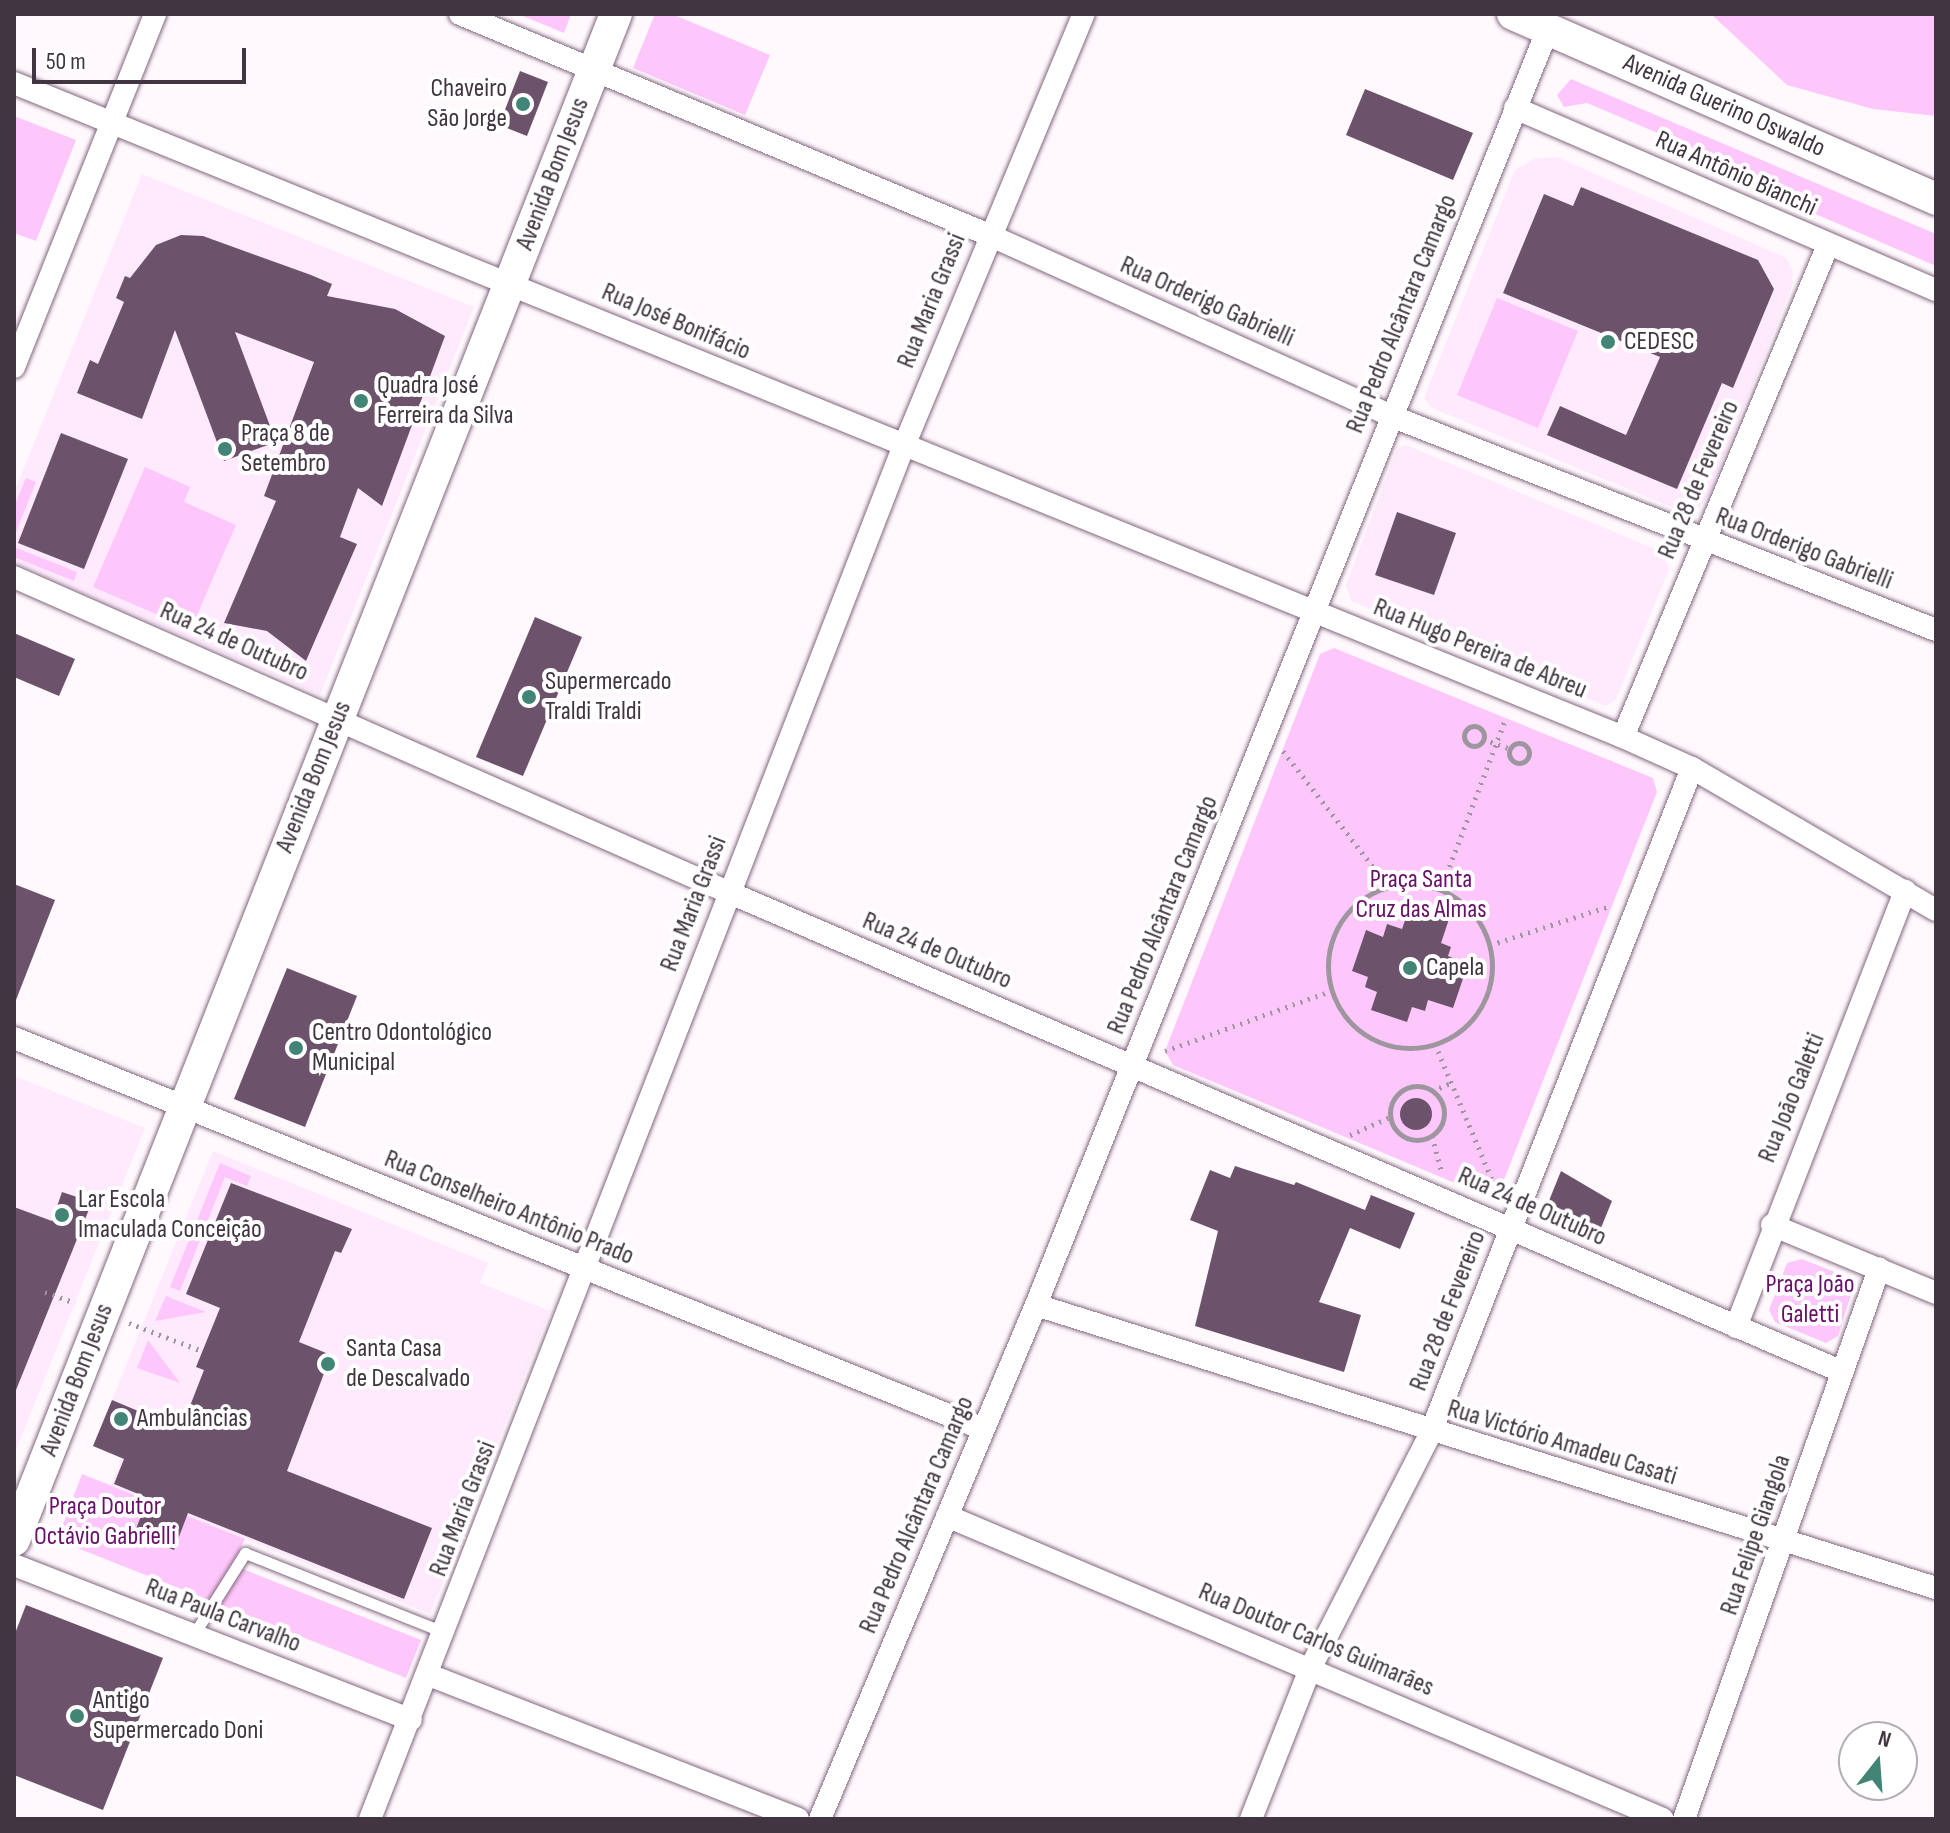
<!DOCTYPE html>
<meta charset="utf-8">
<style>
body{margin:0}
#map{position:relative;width:1950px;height:1833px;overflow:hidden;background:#fff9fe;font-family:"Sofia Sans Condensed",sans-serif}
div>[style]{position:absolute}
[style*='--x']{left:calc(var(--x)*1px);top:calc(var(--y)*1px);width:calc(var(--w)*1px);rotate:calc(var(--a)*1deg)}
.built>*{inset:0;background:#fee9fd}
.green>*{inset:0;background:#fec7fc}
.building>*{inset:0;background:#6c536b}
.round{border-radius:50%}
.path>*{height:5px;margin-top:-2.5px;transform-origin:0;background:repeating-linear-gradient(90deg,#9e969e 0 2px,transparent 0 8px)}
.path>.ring{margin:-2.5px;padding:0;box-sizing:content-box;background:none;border:5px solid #9e969e;border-radius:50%}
.roads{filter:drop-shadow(0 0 2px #81677f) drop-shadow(0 0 2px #81677f)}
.lane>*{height:11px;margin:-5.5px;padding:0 5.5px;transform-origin:5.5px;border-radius:5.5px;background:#fff}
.street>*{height:22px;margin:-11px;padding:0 11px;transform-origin:11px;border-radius:11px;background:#fff}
.secondary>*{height:32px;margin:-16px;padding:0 16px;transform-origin:16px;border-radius:16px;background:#fff}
.dots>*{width:22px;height:22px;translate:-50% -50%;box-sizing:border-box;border:4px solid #fff;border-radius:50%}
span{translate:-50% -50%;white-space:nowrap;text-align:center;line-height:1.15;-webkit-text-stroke:8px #fff;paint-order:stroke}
.poi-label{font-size:26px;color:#403540}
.right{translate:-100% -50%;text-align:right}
.left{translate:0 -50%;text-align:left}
.street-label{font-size:26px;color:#403540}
.park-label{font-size:26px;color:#6a0f6b}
.frame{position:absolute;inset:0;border:16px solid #403540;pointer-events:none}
.north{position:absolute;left:1838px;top:1721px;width:80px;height:80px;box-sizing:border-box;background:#fff;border:2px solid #b3aeb3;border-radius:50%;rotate:17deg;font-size:22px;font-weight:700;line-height:32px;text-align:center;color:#403540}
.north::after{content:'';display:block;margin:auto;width:28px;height:36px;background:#428577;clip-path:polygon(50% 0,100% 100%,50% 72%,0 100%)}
.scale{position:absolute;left:32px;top:48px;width:214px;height:36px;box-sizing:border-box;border:4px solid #403540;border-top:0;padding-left:10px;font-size:24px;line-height:28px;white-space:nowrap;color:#403540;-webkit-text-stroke:6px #fff;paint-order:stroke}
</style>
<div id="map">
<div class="built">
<div style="clip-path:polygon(1557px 157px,1786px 258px,1793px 271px,1792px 286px,1709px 495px,1699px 508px,1686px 513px,1432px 408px,1424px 398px,1515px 170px,1534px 159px)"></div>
<div style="clip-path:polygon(142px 174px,474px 307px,320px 695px,14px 563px,14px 493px)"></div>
<div style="clip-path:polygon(1406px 445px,1662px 552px,1669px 569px,1616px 699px,1606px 706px,1351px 601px,1346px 585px,1397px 449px)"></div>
<div style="clip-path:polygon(14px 1076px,145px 1128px,14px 1455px)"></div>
<div style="clip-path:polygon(213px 1151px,488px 1263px,480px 1283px,550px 1311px,430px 1614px,111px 1485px,141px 1412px,112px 1400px)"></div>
</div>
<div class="green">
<div style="clip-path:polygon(518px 14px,571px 14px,564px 33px)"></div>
<div style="clip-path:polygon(655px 14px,672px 14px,770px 55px,745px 115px,633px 68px)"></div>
<div style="clip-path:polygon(1711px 14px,1936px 14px,1936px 116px,1873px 109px,1787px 85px)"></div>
<div style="clip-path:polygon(1571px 79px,1936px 234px,1936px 266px,1790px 203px,1778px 184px,1587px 103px,1564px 107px,1557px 95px)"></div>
<div style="clip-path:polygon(14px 116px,76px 140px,36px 241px,14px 233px)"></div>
<div style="clip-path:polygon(1497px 298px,1578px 331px,1538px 428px,1457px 395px)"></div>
<div style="clip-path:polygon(145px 467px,190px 487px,184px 502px,236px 525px,191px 629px,93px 587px)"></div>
<div style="clip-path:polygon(26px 478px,36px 482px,14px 537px,14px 507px)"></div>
<div style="clip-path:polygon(14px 547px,77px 572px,74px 581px,14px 557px)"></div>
<div style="clip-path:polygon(1334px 648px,1653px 778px,1657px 792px,1498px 1195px,1486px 1196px,1173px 1065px,1165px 1051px,1320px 654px)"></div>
<div style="clip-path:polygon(220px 1163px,251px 1176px,247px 1186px,225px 1177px,180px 1291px,170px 1287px)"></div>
<div style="clip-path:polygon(1802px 1259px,1847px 1277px,1853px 1288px,1838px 1336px,1826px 1343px,1775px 1322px,1769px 1310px,1787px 1263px)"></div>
<div style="clip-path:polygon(166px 1296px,206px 1312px,155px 1321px)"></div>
<div style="clip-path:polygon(148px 1340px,180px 1383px,137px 1368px)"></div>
<div style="clip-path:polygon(82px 1474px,245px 1539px,233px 1565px,421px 1640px,406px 1678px,57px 1540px)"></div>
</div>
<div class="building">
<div style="clip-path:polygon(520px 71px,548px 82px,527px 136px,499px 125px)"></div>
<div style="clip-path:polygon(1365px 89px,1473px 133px,1453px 180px,1346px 135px)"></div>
<div style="clip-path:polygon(1581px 187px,1758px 260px,1774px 289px,1733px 388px,1722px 383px,1677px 489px,1547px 435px,1560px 406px,1626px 435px,1660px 357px,1503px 293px,1544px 194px,1573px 206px)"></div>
<div style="clip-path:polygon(181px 235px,203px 236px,311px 275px,332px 284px,327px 296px,395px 309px,445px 336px,382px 506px,358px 488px,340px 537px,357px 544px,306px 661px,267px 631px,224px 623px,276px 501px,264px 496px,314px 362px,235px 332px,276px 442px,224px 461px,175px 330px,142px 419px,77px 393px,90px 360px,98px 364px,124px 302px,116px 298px,125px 276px,130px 278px,156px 245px)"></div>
<div style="clip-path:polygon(61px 433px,128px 459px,84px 569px,18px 543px)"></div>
<div style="clip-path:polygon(1397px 512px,1456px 533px,1434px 595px,1375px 575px)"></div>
<div style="clip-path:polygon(535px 617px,582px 637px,523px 776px,476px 757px)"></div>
<div style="clip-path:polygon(14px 633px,75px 659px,59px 696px,14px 677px)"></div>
<div style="clip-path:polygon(14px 884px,55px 900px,16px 1000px,14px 1000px)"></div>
<div style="clip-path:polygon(1410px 906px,1449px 919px,1441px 943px,1451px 947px,1448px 956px,1468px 964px,1453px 1008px,1428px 1000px,1425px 1011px,1412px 1007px,1407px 1022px,1371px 1010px,1377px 992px,1365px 987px,1368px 977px,1352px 971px,1366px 930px,1383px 937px,1387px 924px,1402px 929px)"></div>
<div style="clip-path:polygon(287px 968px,357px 996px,305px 1127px,234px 1099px)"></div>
<div class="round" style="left:1400px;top:1098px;width:32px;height:32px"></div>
<div style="clip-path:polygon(1235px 1166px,1294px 1185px,1296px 1182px,1365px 1210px,1371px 1195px,1415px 1213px,1400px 1249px,1350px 1228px,1319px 1302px,1361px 1315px,1344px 1372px,1195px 1326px,1218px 1231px,1190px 1220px,1210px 1170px,1230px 1178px)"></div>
<div style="clip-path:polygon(1561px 1171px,1612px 1201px,1596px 1240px,1542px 1218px)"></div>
<div style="clip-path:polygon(231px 1183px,352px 1229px,341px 1253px,335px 1251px,299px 1342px,331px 1355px,287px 1471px,432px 1528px,404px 1599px,188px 1513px,174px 1550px,134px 1534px,148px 1498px,114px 1484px,124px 1459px,93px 1446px,112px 1400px,181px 1429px,204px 1370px,196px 1367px,220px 1308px,186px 1294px)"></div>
<div style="clip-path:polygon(62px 1192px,92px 1202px,14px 1395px,14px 1207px,52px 1221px)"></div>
<div style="clip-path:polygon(26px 1605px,163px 1658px,103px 1810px,14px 1775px,14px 1636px)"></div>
</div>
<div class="path">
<div class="ring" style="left:1464px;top:726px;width:15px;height:15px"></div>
<div style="--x:1483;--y:739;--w:30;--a:20"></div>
<div class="ring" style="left:1509px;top:743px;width:15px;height:15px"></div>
<div style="--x:1283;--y:751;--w:171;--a:52.1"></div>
<div class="ring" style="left:1328px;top:884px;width:159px;height:159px"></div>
<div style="--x:1441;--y:889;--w:183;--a:-69.2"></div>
<div style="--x:1490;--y:945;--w:123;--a:-18"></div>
<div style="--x:1435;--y:1044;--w:163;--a:67.2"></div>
<div style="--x:1165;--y:1051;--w:177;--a:-19.9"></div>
<div class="ring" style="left:1390px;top:1086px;width:49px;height:49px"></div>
<div style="--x:1432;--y:1091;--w:21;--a:-23"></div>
<div style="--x:1350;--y:1135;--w:44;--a:-24.2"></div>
<div style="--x:1432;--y:1136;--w:38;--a:75"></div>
<div style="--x:45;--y:1292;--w:32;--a:20"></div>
<div style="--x:129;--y:1323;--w:78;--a:21"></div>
</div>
<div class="roads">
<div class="lane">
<div style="--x:194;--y:1634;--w:96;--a:-57.8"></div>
<div style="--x:245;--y:1553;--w:214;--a:21.7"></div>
</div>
<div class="street">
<div style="--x:460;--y:14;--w:573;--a:22.67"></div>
<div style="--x:989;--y:235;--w:441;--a:24.2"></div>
<div style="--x:1391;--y:416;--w:586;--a:21.44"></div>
<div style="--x:14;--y:83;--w:1737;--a:22.12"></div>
<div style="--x:1623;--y:737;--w:76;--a:24.2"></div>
<div style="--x:1692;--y:768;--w:282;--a:30.2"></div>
<div style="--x:1515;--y:108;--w:459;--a:23.4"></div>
<div style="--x:14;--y:367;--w:380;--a:-68.2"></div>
<div style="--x:14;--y:577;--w:780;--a:23.81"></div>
<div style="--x:728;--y:892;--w:1211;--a:23.3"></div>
<div style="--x:1623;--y:737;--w:533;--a:-67.38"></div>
<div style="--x:14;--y:1038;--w:1045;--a:21.97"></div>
<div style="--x:1772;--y:1225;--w:178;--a:22.5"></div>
<div style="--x:1036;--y:1305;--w:943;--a:17.46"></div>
<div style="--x:1736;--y:1327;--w:468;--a:-68.8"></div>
<div style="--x:947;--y:1516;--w:777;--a:22.94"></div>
<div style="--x:14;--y:1565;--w:426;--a:21.3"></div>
<div style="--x:429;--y:1675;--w:396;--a:21.3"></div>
<div style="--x:370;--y:1819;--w:1471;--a:-68.76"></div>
<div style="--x:903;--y:448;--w:470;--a:-67.4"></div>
<div style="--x:820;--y:1819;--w:558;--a:-67.21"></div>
<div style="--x:1036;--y:1305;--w:1375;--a:-68.14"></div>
<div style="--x:1251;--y:1819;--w:163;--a:-68.5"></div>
<div style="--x:1311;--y:1667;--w:264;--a:-62.9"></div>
<div style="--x:1431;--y:1432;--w:713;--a:-68.54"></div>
<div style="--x:1684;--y:1819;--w:584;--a:-70.48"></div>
</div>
<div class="secondary">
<div style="--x:1513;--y:14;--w:462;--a:23.6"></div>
<div style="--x:14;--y:1540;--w:1640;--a:-68.47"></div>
</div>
</div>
<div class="dots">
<div style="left:523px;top:104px;background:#428577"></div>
<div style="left:1608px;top:342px;background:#428577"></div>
<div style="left:361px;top:401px;background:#428577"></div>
<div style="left:225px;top:449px;background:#428577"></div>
<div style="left:529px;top:697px;background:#428577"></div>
<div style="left:1410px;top:968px;background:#428577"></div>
<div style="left:296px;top:1048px;background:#428577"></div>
<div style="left:62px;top:1215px;background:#428577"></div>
<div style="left:328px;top:1364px;background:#428577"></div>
<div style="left:121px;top:1419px;background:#428577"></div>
<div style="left:77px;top:1716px;background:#428577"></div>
</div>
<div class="poi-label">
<span class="right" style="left:507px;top:104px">Chaveiro<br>São Jorge</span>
<span class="left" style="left:1624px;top:342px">CEDESC</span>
<span class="left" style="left:377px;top:401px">Quadra José<br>Ferreira da Silva</span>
<span class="left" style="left:241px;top:449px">Praça 8 de<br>Setembro</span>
<span class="left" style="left:545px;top:697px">Supermercado<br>Traldi Traldi</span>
<span class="left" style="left:1426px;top:968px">Capela</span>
<span class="left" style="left:312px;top:1048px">Centro Odontológico<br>Municipal</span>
<span class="left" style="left:78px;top:1215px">Lar Escola<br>Imaculada Conceição</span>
<span class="left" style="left:346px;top:1364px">Santa Casa<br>de Descalvado</span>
<span class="left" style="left:137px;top:1419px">Ambulâncias</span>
<span class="left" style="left:93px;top:1716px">Antigo<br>Supermercado Doni</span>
</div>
<div class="street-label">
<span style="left:1724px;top:106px;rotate:24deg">Avenida Guerino Oswaldo</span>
<span style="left:553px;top:174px;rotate:-69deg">Avenida Bom Jesus</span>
<span style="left:1736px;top:174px;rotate:24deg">Rua Antônio Bianchi</span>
<span style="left:932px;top:301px;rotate:-68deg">Rua Maria Grassi</span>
<span style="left:1207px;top:302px;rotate:24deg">Rua Orderigo Gabrielli</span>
<span style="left:1402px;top:314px;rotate:-68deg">Rua Pedro Alcântara Camargo</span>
<span style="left:676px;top:322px;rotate:23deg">Rua José Bonifácio</span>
<span style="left:1699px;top:480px;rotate:-67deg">Rua 28 de Fevereiro</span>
<span style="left:1804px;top:549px;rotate:21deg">Rua Orderigo Gabrielli</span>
<span style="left:234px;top:642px;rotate:24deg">Rua 24 de Outubro</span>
<span style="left:1480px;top:649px;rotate:22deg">Rua Hugo Pereira de Abreu</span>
<span style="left:314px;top:777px;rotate:-68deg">Avenida Bom Jesus</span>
<span style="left:694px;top:904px;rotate:-69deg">Rua Maria Grassi</span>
<span style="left:1163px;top:915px;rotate:-68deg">Rua Pedro Alcântara Camargo</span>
<span style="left:937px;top:951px;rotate:23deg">Rua 24 de Outubro</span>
<span style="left:1792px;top:1098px;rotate:-68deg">Rua João Galetti</span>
<span style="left:1532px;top:1207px;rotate:24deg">Rua 24 de Outubro</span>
<span style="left:509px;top:1208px;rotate:22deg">Rua Conselheiro Antônio Prado</span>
<span style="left:1448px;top:1311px;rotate:-69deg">Rua 28 de Fevereiro</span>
<span style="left:77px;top:1380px;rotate:-69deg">Avenida Bom Jesus</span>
<span style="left:1562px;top:1443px;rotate:17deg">Rua Victório Amadeu Casati</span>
<span style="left:463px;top:1509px;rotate:-69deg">Rua Maria Grassi</span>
<span style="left:917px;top:1515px;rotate:-67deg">Rua Pedro Alcântara Camargo</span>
<span style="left:1756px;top:1535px;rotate:-71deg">Rua Felipe Giangola</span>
<span style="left:223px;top:1616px;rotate:21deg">Rua Paula Carvalho</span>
<span style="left:1316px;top:1640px;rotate:23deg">Rua Doutor Carlos Guimarães</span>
</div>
<div class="park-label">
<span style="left:1421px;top:895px">Praça Santa<br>Cruz das Almas</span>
<span style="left:1810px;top:1300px">Praça João<br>Galetti</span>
<span style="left:105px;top:1522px">Praça Doutor<br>Octávio Gabrielli</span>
</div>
<div class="frame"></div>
<div class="north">N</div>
<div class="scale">50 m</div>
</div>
